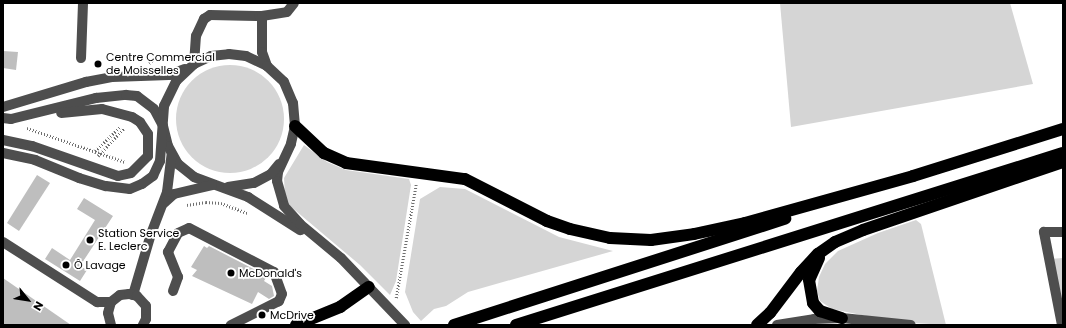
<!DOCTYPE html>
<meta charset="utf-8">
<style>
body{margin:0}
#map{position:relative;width:1066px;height:328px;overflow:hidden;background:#fff;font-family:Poppins,sans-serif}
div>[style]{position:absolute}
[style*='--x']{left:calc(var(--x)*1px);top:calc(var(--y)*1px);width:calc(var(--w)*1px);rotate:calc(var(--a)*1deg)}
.green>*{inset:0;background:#d5d5d5}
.round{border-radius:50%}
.building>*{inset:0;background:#bebebe}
.path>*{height:2.5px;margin-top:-1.25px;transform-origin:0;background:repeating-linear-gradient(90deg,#707070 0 1px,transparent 0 3px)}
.minor>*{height:10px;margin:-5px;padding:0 5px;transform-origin:5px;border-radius:5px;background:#4e4e4e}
.highway>*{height:12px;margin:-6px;padding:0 6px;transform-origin:6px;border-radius:6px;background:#000}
.dots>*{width:11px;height:11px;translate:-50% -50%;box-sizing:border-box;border:2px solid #fff;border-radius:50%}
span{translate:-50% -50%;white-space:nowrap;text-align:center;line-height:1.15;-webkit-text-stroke:3.5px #fff;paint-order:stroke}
.poi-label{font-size:11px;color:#000}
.left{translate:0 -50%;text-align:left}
.frame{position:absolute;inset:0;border:4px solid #000;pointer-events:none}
.north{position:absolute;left:8px;top:280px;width:40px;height:40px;-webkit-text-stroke:3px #fff;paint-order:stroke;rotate:120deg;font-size:11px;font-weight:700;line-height:16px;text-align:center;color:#000}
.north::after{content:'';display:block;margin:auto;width:14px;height:18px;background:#000;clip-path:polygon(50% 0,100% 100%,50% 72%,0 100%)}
</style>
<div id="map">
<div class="green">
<div style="clip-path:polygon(780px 3px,1010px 3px,1033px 84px,791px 127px)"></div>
<div class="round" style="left:176px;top:65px;width:108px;height:108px"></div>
<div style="clip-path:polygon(304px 145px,327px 162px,346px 170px,409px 179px,411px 185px,396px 281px,390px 295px,360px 265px,290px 206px,285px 197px,284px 178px)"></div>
<div style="clip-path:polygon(440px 187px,465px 189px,559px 237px,613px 251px,468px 292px,446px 306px,434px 309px,421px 321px,413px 312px,405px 292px,420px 199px)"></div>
<div style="clip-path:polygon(916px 220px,921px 224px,946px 325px,896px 322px,832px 309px,820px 301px,817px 291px,819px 277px,825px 264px,838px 251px,878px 233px)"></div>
<div style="clip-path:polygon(1063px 258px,1063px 325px,1049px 259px)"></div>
</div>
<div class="building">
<div style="clip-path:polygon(3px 51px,18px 52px,16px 70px,3px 68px)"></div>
<div style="clip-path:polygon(37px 175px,50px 183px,19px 231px,7px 223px)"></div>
<div style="clip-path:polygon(84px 198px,113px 216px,80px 266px,87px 270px,80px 281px,45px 259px,52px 248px,70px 260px,95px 220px,77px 209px)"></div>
<div style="clip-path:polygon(204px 246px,207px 248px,209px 246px,267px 276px,264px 281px,272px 286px,274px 296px,269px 299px,258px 292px,252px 304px,192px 276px,197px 270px,191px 267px)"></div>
<div style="clip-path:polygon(3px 278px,71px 325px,3px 325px)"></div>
</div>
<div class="path">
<div style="--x:149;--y:63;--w:5;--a:-37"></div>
<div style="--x:153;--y:60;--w:24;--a:-5"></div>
<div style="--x:27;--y:128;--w:104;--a:19.1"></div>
<div style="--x:95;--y:151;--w:35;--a:-44"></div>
<div style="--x:98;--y:156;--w:38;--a:-47"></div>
<div style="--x:187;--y:205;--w:19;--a:-9"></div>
<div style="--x:206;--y:202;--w:15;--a:4"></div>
<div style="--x:221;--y:203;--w:28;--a:21"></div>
<div style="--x:396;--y:298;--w:115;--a:-80"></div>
</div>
<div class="minor">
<div style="--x:262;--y:16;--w:25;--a:-9"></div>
<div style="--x:287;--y:12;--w:11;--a:-52"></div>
<div style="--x:81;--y:58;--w:55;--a:-87.9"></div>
<div style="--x:194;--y:64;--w:28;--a:-86"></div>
<div style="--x:196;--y:36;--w:19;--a:-65"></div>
<div style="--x:204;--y:19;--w:7;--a:-34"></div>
<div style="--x:210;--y:15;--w:49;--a:1.2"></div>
<div style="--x:259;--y:16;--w:3;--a:0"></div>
<div style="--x:262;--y:16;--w:36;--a:90"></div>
<div style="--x:262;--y:52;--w:15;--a:70"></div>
<div style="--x:3;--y:107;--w:87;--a:-16.8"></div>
<div style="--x:86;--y:82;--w:26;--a:-11"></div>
<div style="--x:112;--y:77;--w:57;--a:-2"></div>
<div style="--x:169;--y:75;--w:17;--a:-21"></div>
<div style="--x:3;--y:118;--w:8;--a:7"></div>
<div style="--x:11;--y:119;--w:88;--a:-13.9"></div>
<div style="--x:96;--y:98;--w:30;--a:-6"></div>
<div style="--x:126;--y:95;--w:11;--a:5"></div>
<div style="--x:137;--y:96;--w:21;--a:37"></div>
<div style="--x:154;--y:109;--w:19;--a:62"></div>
<div style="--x:163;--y:126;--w:21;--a:76"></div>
<div style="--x:168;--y:146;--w:21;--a:61"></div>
<div style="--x:178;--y:164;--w:21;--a:39"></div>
<div style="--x:194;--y:177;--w:58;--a:20.3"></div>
<div style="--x:248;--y:197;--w:62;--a:32.4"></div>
<div style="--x:3;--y:140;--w:30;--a:12"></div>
<div style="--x:32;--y:146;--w:91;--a:19.2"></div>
<div style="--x:118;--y:176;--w:13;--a:-13"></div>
<div style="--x:131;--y:173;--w:24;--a:-45"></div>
<div style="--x:148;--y:156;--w:22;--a:-90"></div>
<div style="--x:148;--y:134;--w:14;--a:-124"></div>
<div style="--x:140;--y:122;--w:9;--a:-148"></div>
<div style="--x:132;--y:117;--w:31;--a:-165"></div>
<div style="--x:102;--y:109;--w:41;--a:174.4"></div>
<div style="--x:3;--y:153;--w:33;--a:12"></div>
<div style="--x:35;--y:160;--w:48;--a:22.2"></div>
<div style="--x:79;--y:178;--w:28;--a:17"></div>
<div style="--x:106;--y:186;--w:24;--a:7"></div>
<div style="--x:130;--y:189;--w:13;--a:-23"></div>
<div style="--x:142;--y:184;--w:14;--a:-36"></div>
<div style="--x:153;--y:176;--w:17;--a:-65"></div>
<div style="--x:160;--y:161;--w:55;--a:-85.8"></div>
<div style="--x:164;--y:106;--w:28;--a:-64"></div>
<div style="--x:176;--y:81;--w:25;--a:-43"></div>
<div style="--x:194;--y:64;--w:19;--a:-25"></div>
<div style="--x:211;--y:56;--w:18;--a:-6"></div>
<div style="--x:229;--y:54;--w:17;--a:7"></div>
<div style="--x:246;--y:56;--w:23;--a:25"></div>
<div style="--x:267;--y:66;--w:23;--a:43"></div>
<div style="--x:284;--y:82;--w:23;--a:67"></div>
<div style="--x:293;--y:103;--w:23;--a:85"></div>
<div style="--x:295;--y:126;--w:18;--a:103"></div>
<div style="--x:291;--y:144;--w:31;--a:115"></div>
<div style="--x:278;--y:172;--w:9;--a:96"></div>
<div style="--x:277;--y:181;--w:26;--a:74"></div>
<div style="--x:284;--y:206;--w:24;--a:48"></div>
<div style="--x:300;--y:224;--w:53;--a:39.7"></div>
<div style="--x:341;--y:258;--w:93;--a:46.3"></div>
<div style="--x:228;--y:187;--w:26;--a:-9"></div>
<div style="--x:254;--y:183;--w:19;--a:-28"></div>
<div style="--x:271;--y:174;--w:13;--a:-51"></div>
<div style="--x:164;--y:203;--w:13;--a:-42"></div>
<div style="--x:174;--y:194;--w:39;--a:-13"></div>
<div style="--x:3;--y:242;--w:112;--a:32.6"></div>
<div style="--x:97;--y:302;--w:14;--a:0"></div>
<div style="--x:173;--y:291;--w:15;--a:-70"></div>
<div style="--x:178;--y:277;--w:27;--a:-112"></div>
<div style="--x:168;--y:252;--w:21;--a:-62"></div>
<div style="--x:178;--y:233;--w:12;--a:-24"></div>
<div style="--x:189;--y:228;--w:96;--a:27.4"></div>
<div style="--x:274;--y:272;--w:23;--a:70"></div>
<div style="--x:282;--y:294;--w:8;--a:113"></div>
<div style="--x:279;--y:301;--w:54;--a:153.4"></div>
<div style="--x:133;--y:295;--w:64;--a:-73.6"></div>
<div style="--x:151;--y:234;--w:45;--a:-69.1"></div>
<div style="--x:167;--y:192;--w:38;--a:-83"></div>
<div style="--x:111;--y:325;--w:12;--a:-104"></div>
<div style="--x:108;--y:313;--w:11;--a:-75"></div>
<div style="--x:111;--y:302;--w:11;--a:-38"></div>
<div style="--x:120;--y:295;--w:9;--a:-6"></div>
<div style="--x:129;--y:294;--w:8;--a:14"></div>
<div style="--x:137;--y:296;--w:13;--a:48"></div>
<div style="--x:146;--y:306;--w:13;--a:90"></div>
<div style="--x:146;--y:319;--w:7;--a:117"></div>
<div style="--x:777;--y:325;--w:37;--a:-9"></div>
<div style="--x:814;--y:319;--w:28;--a:-2"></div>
<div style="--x:842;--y:318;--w:69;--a:5.8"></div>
<div style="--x:1062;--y:325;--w:95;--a:-101"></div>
<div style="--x:1044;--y:232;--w:19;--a:0"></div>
</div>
<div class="highway">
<div style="--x:295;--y:126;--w:40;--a:43"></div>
<div style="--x:324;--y:153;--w:24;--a:24"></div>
<div style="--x:346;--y:163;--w:120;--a:7.7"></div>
<div style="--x:465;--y:179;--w:92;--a:27.1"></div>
<div style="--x:547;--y:221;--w:24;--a:19"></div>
<div style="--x:570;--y:229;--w:41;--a:12.7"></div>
<div style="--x:610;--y:238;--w:41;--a:2.8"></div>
<div style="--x:651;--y:240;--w:43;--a:-7.9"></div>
<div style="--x:694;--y:234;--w:52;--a:-12.2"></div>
<div style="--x:745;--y:223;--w:174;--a:-15.6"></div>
<div style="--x:913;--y:176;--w:157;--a:-17.4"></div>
<div style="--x:819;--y:258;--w:24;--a:114"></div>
<div style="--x:809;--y:280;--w:23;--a:80"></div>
<div style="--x:813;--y:303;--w:11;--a:49"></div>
<div style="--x:820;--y:311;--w:23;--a:18"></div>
<div style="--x:296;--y:325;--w:48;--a:-22.2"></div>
<div style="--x:340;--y:307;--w:35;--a:-35"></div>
<div style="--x:454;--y:325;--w:348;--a:-17.8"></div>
<div style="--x:516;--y:325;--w:573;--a:-17.46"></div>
<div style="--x:757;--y:325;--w:18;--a:-43"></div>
<div style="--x:770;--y:313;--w:51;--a:-52.9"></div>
<div style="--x:801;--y:272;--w:25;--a:-47"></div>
<div style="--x:818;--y:254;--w:21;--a:-35"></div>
<div style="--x:835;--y:242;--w:30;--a:-23"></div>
<div style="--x:863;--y:230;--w:211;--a:-18.8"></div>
</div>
<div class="dots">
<div style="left:98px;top:64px;background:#000"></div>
<div style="left:90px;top:240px;background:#000"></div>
<div style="left:66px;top:265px;background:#000"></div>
<div style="left:231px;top:273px;background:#000"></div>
<div style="left:262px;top:315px;background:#000"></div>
</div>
<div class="poi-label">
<span class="left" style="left:106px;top:64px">Centre Commercial<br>de Moisselles</span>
<span class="left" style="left:98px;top:240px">Station Service<br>E. Leclerc</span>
<span class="left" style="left:74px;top:265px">Ô Lavage</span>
<span class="left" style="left:239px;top:273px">McDonald's</span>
<span class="left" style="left:270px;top:315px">McDrive</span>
</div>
<div class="frame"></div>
<div class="north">N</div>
</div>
